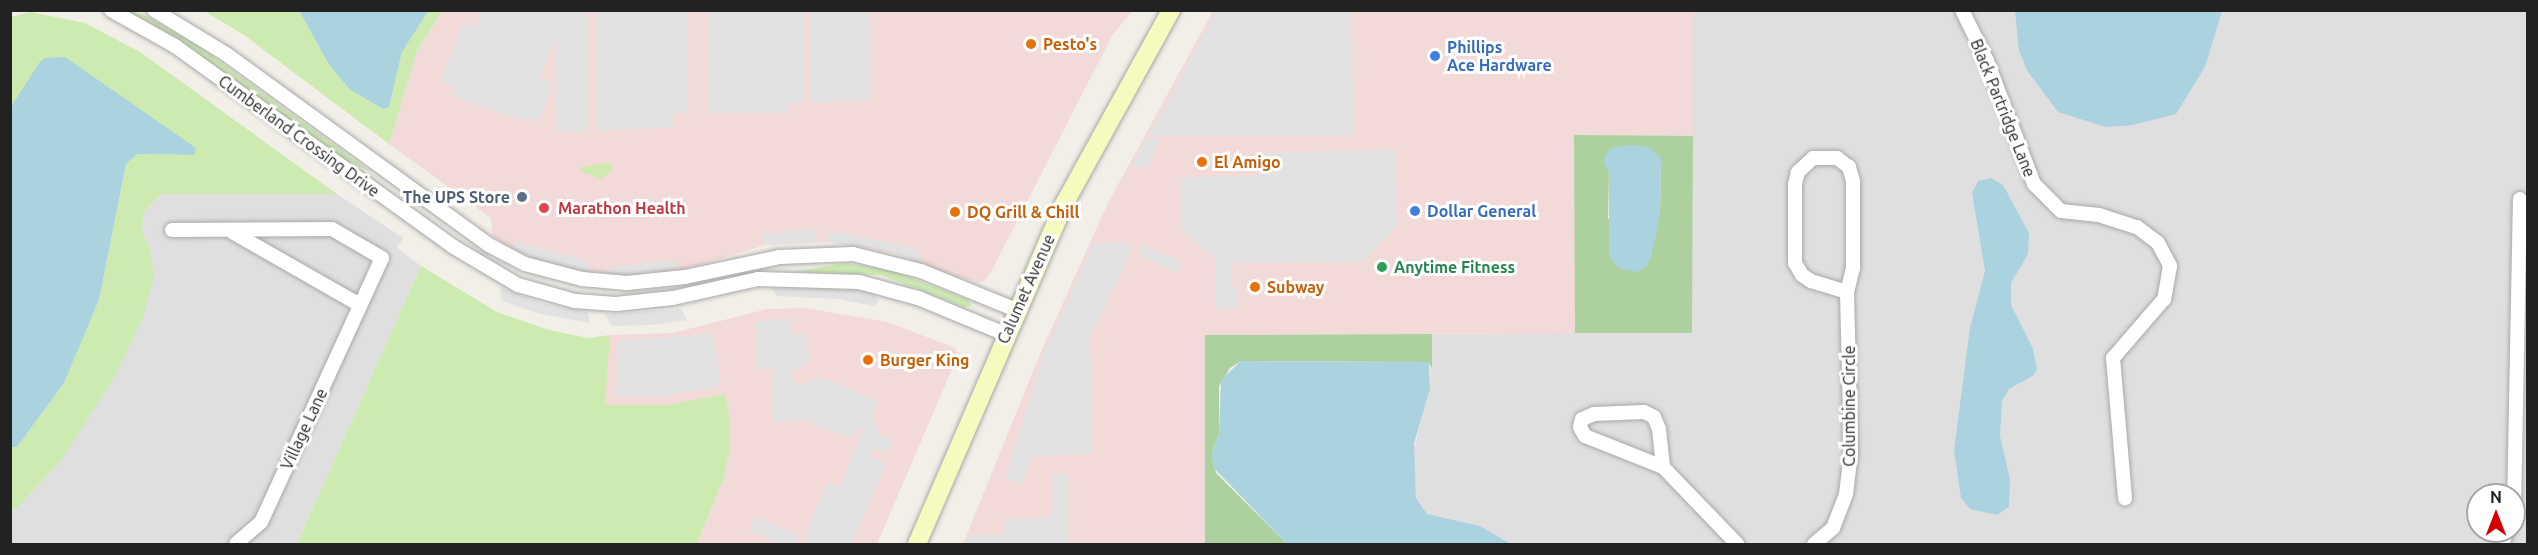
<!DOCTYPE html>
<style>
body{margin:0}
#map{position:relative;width:2538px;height:555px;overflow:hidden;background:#f2efe9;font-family:Ubuntu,sans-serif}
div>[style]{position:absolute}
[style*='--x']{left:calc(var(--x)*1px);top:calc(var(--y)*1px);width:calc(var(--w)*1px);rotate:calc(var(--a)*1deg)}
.residential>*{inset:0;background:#e0dfdf}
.commercial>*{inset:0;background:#f2dad9}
.grass>*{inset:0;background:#cdebb0}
.forest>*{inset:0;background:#add19e}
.parking>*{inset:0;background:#e2e2e2}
.water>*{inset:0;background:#aad3df}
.roads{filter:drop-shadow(0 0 2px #a9a9a9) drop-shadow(0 0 2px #a9a9a9)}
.minor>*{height:14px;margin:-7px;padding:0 7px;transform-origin:7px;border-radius:7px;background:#fff}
.secondary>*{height:18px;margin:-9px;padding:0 9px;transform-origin:9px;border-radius:9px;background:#f7fabf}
.dots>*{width:16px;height:16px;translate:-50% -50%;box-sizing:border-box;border:3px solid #fff;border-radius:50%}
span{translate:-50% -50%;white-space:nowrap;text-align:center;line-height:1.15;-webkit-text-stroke:6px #fff;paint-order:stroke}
.food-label{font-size:16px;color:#c56008;font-weight:700}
.left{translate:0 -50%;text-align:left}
.shop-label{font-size:16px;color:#366cbe;font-weight:700}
.street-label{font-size:16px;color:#222}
.service-label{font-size:16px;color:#4e5e75;font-weight:700}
.right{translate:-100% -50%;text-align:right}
.health-label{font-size:16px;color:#be3a42;font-weight:700}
.leisure-label{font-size:16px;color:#27864d;font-weight:700}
.frame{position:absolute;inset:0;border:12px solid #222;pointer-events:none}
.north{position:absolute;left:2466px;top:483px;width:60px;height:60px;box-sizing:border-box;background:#fff;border:2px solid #a7a7a7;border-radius:50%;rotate:0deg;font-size:16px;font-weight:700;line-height:24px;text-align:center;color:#222}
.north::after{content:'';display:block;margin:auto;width:21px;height:27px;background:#d40000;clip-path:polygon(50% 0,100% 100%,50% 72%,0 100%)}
</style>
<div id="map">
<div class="residential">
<div style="clip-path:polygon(evenodd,1693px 11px,2527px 11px,2527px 544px,1511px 544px,1480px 526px,1427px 514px,1416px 498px,1413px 451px,1430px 389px,1432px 334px,1692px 332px,1693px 11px,2478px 495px,2514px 495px,2514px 531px,2478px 531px,2478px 495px)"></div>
<div style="clip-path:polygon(176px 191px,337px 194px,403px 238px,397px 248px,421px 266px,297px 544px,11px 544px,10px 508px,15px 510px,150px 249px,142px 232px,144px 212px,161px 194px)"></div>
</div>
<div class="commercial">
<div style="clip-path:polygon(442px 11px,1132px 11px,1112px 36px,991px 272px,985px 281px,978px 282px,944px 274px,899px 254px,828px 242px,765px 245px,679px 271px,632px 276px,590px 274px,514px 252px,492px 235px,491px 218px,389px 144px,417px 51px)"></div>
<div style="clip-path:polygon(1213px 11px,1693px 11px,1693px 136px,1575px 136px,1575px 333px,1206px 335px,1205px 544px,963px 544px,1040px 354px,1108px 203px)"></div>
<div style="clip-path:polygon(804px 308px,888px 322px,955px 348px,958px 355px,877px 544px,697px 544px,724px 477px,730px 449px,730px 421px,725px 394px,667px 405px,604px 405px,610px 335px,673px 333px,767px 309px)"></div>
</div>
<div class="grass">
<div style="clip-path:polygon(127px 11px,143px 14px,200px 47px,370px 171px,347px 162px,200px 55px)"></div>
<div style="clip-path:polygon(204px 11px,299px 11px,328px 63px,349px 89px,383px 109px,389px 107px,402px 52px,416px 29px,428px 11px,442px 11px,417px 51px,389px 144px,244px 35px)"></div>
<div style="clip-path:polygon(30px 12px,85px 23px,140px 52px,337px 194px,161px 194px,144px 212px,142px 232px,150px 249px,154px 277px,143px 317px,115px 376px,62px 459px,15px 510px,11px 508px,11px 447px,17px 447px,64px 383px,99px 300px,126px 164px,137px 154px,194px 155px,11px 107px,11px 17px)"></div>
<div style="clip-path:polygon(611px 163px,613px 170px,602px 179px,580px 171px,583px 166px)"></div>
<div style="clip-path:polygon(845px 263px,894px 271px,968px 300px,972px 306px,964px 307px,881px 275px,792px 272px)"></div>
<div style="clip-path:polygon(421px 266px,497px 312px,549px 330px,588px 338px,610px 335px,605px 405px,667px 405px,725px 394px,730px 421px,730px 449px,724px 477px,697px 544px,297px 544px)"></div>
</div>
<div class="forest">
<div style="clip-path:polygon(evenodd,1574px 135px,1693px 136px,1692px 333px,1575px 333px,1574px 135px,1661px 158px,1660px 213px,1644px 269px,1608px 218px,1609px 172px,1661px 158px)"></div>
<div style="clip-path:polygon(1432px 334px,1432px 368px,1428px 362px,1241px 361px,1230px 368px,1219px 386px,1219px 433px,1212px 453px,1216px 473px,1287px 544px,1205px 544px,1205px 335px)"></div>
</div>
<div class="parking">
<div style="clip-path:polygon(482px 11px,588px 11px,588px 132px,556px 132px,555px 40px,539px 76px,553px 83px,539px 122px,527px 118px,523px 121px,465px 101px,452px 93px,454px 87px,440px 82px,462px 23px,475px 28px)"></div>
<div style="clip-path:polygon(595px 11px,688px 11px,688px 113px,674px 114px,673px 127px,595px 131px)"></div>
<div style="clip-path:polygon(709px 11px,803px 11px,803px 103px,790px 103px,788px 113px,710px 113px)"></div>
<div style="clip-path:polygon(809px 11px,870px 11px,871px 100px,810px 103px)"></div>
<div style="clip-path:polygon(1216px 11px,1352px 11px,1353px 136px,1149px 136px)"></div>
<div style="clip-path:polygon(1161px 138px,1148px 167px,1131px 168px,1146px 139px)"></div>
<div style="clip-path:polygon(1396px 150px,1397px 226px,1362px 262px,1232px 263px,1231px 288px,1237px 288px,1237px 309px,1216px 309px,1216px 261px,1182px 229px,1181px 177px,1257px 176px,1257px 153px)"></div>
<div style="clip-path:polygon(813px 229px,818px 242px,765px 245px,761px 234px)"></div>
<div style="clip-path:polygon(827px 230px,918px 248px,922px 263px,881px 249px,828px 242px)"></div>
<div style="clip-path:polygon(513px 241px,587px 261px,590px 274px,514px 252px)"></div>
<div style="clip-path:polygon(1123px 242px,1133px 247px,1090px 337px,1092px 454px,1032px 456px,1022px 484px,1005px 479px,1044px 353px,1093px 245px)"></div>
<div style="clip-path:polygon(1142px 244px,1182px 262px,1177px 273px,1138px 255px)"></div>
<div style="clip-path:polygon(673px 260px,679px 271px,649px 275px,611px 276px,606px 268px)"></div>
<div style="clip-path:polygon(770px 284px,861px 290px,874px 294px,879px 302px,873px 306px,838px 299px,776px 296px)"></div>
<div style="clip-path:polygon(500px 287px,541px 303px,588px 312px,590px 323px,536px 313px,502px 301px)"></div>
<div style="clip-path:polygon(681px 309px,687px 320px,652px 325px,611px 326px,606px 314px)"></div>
<div style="clip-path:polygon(791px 318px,793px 334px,807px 334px,809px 361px,790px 375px,799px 387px,819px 376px,877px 401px,872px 414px,879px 436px,893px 440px,887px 453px,872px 449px,873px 457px,887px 463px,851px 544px,814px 544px,803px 539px,827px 482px,840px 487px,863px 428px,858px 427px,853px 439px,803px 420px,774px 423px,773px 369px,756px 370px,755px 322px)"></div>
<div style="clip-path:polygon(713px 333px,721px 386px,663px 396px,616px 396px,617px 342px)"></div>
<div style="clip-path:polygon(1051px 474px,1067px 474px,1067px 544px,966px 544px,967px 535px,1003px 535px,1003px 519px,1051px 518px)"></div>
<div style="clip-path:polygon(755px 516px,798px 536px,795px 544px,780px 544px,749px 530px)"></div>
</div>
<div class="water">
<div style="clip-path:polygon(299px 11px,428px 11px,402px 52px,389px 107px,383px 109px,349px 89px,328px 63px)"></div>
<div style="clip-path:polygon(2015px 11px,2015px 10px,2222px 11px,2205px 67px,2176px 114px,2133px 125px,2106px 127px,2058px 112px,2028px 72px,2019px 51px)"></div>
<div style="clip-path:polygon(65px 57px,196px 148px,194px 155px,137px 154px,126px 164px,99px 300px,64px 383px,17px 447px,11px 447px,11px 107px,39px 63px,45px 58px)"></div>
<div style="clip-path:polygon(1628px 145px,1649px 147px,1661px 158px,1660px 213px,1656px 235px,1650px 260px,1644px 269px,1636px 272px,1619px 268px,1609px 257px,1609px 172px,1603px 160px,1609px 149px)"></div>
<div style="clip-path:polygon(1991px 178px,2003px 185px,2029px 233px,2028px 254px,2011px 283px,2011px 305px,2033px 349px,2037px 369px,2034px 375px,2009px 389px,2002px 401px,2000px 436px,2010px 479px,2009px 507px,1997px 515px,1970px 509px,1961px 498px,1954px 450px,1970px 328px,1985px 271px,1972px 193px,1978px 181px)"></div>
<div style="clip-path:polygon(1241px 361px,1429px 362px,1430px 389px,1414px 444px,1416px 498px,1427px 514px,1480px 526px,1511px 544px,1287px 544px,1213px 467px,1212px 453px,1219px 433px,1221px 380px)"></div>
</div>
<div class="roads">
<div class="minor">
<div style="--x:111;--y:10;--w:73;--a:29.4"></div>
<div style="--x:175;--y:46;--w:342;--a:35.8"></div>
<div style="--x:452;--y:246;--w:77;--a:30.6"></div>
<div style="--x:518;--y:285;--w:59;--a:15.7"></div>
<div style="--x:575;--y:301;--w:41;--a:4.2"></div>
<div style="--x:616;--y:304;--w:57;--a:-6"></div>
<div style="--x:673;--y:298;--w:87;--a:-12.6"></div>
<div style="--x:758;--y:279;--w:101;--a:1.7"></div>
<div style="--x:859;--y:282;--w:61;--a:15.2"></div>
<div style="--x:918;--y:298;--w:94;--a:22.5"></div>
<div style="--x:154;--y:10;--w:84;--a:31.4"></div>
<div style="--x:226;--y:54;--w:325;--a:36"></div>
<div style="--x:489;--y:245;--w:41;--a:27.8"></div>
<div style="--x:525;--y:264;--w:59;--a:14.7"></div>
<div style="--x:582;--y:279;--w:45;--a:5.1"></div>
<div style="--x:627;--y:283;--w:58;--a:-5.9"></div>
<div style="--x:685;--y:277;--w:96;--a:-12"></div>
<div style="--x:779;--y:257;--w:74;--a:-2.3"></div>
<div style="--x:853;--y:254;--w:70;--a:14"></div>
<div style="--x:921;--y:271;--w:103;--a:22.3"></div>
<div style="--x:1962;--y:10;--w:57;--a:63.9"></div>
<div style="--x:1987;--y:61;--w:132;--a:69.1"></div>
<div style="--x:2034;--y:184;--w:38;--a:45"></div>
<div style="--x:2061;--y:211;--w:38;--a:6"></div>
<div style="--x:2099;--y:215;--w:40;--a:18"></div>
<div style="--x:2137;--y:227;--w:26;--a:37"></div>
<div style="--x:2158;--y:243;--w:26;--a:62"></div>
<div style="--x:2170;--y:266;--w:34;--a:100"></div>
<div style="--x:2164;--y:299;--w:78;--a:130.8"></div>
<div style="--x:2113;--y:358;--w:141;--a:85.1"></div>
<div style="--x:172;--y:230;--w:160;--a:-0.4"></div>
<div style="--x:332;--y:229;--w:58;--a:30.1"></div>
<div style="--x:382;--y:258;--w:290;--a:114.6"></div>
<div style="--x:261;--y:522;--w:33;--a:139"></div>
<div style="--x:232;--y:232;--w:147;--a:29.7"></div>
<div style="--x:1663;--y:467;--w:38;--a:-96"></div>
<div style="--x:1659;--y:429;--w:13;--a:-113"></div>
<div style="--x:1654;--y:417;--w:11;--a:-153"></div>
<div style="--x:1644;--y:412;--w:50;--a:177.7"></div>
<div style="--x:1594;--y:414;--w:13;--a:157"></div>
<div style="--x:1582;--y:419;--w:8;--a:104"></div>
<div style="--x:1580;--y:427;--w:10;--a:61"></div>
<div style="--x:1585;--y:436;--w:84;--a:21.7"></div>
<div style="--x:1663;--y:467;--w:107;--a:46.1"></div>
<div style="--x:2514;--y:509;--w:310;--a:-88.9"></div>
<div style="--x:1814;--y:544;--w:25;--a:-40"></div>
<div style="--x:1833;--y:528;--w:36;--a:-69"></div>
<div style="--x:1846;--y:494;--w:38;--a:-83"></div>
<div style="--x:1851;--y:456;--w:164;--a:-91.4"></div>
<div style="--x:1847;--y:292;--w:25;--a:-76"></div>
<div style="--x:1853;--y:268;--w:87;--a:-90"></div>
<div style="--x:1853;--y:181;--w:15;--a:-106"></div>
<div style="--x:1849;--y:167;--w:15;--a:-143"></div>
<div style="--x:1837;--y:158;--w:24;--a:180"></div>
<div style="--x:1813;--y:158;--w:21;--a:137"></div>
<div style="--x:1798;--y:172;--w:12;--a:104"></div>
<div style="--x:1795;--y:184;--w:79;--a:90"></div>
<div style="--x:1795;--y:263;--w:14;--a:60"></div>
<div style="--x:1802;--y:275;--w:11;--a:34"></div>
<div style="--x:1811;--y:281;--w:38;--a:17"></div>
<div style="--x:2502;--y:544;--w:14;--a:-69"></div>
</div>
<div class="secondary">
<div style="--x:917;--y:544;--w:368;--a:-66.6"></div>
<div style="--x:1063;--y:206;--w:224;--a:-61.1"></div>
</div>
</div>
<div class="dots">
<div style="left:1031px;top:44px;background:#e8710a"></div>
<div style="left:1435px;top:56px;background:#3f7fe0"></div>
<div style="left:1202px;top:162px;background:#e8710a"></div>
<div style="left:522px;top:197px;background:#5c6f8a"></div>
<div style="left:544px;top:208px;background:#e0444e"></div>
<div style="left:1415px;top:211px;background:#3f7fe0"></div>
<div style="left:955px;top:212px;background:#e8710a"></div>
<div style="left:1382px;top:267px;background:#2e9e5b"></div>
<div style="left:1255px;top:287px;background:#e8710a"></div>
<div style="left:868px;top:360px;background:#e8710a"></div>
</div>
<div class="food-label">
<span class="left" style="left:1043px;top:44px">Pesto's</span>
<span class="left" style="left:1214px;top:162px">El Amigo</span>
<span class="left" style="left:967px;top:212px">DQ Grill &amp; Chill</span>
<span class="left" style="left:1267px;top:287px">Subway</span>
<span class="left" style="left:880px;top:360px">Burger King</span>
</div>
<div class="shop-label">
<span class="left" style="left:1447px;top:56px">Phillips<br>Ace Hardware</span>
<span class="left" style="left:1427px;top:211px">Dollar General</span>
</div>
<div class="street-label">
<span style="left:2003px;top:108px;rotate:68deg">Black Partridge Lane</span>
<span style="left:299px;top:136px;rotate:36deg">Cumberland Crossing Drive</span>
<span style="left:1026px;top:289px;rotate:-66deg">Calumet Avenue</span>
<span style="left:1849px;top:406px;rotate:-90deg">Columbine Circle</span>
<span style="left:304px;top:429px;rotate:-65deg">Village Lane</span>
</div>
<div class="service-label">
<span class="right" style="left:510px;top:197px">The UPS Store</span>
</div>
<div class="health-label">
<span class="left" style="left:558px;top:208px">Marathon Health</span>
</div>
<div class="leisure-label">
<span class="left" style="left:1394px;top:267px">Anytime Fitness</span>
</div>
<div class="frame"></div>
<div class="north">N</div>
</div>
